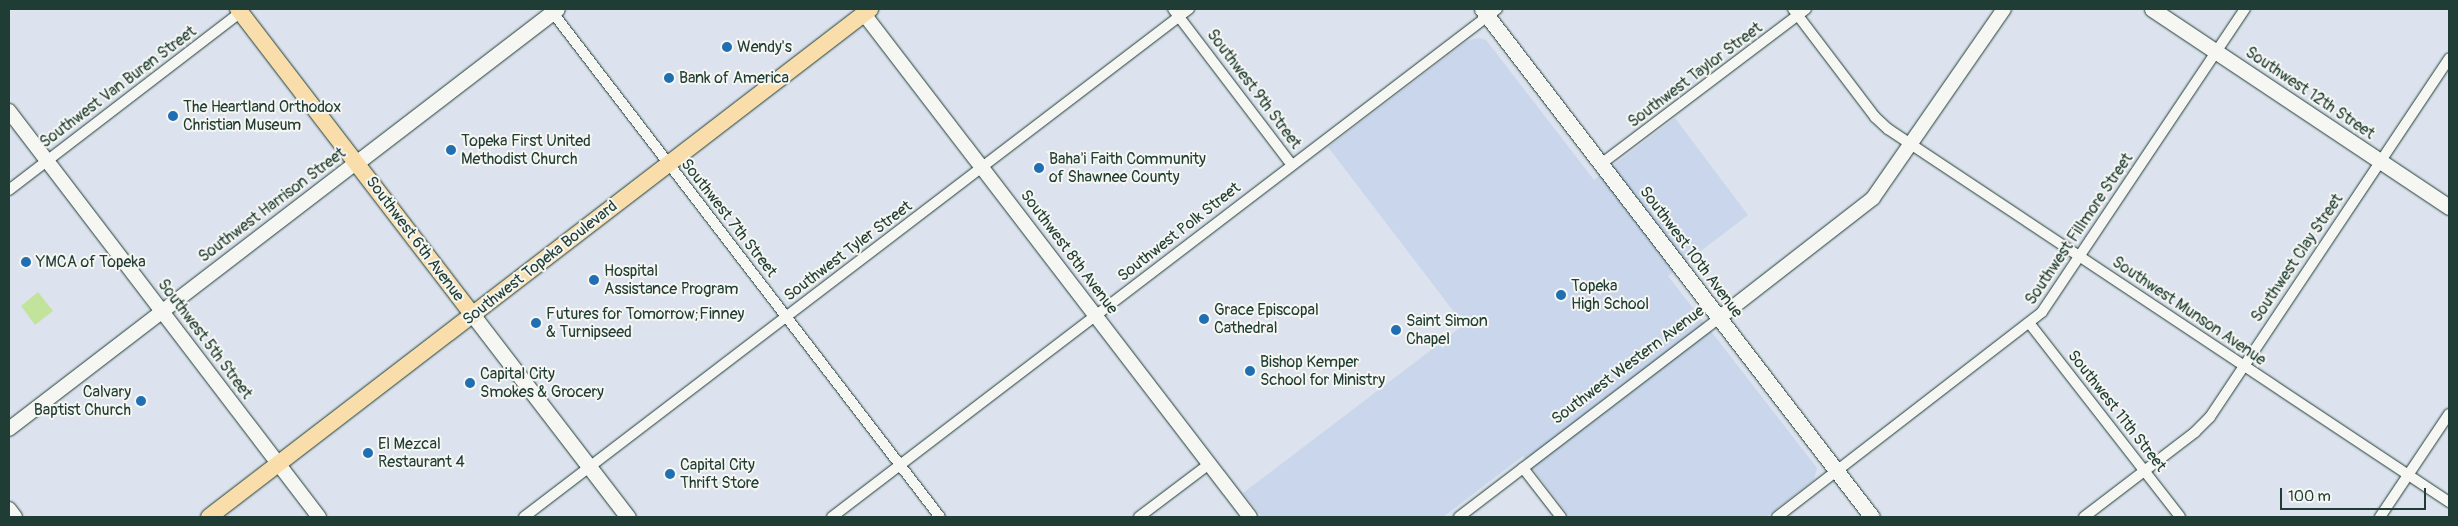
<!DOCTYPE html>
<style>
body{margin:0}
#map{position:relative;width:2458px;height:526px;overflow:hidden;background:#dce3ee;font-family:Pangolin,sans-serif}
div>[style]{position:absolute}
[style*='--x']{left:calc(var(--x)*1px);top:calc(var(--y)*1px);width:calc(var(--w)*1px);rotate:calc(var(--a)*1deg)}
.built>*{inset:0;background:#c9d6eb}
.green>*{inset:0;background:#c2e39c}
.roads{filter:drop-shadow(0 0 1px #1f3d34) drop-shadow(0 0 1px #1f3d34)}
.minor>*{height:10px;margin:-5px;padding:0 5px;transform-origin:5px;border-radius:5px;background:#f6f6f2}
.tertiary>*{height:14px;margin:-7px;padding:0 7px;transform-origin:7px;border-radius:7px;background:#f6f6f2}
.secondary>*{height:15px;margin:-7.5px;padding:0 7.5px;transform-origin:7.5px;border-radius:7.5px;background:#f6f6f2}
.primary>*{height:16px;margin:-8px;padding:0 8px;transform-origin:8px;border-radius:8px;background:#f9deab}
.dots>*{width:14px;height:14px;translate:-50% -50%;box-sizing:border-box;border:2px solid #f6f6f2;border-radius:50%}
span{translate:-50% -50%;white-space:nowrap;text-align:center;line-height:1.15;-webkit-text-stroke:4px #f6f6f2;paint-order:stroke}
.poi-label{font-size:16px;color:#1f3d34}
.left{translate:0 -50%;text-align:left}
.right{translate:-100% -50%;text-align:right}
.street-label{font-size:16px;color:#1f3d34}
.frame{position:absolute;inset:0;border:10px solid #1f3d34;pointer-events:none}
.scale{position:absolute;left:2280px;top:488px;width:146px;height:22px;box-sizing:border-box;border:2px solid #1f3d34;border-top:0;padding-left:6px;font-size:15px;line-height:18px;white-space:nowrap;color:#1f3d34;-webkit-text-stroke:4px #f6f6f2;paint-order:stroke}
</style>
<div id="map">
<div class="built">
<div style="clip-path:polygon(1478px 38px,1486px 40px,1594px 180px,1675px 118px,1748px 215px,1668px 276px,1817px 468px,1814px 480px,1766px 517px,1570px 517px,1523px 456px,1443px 517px,1262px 517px,1243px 493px,1464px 325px,1328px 147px,1467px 41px)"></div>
</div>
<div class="green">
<div style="clip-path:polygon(38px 292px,53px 311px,35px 325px,21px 306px)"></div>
</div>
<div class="roads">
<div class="minor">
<div style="--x:550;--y:9;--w:640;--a:52.49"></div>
<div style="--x:1173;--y:9;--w:196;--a:52.7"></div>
<div style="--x:1793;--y:9;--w:136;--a:52.8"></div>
<div style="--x:1875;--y:117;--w:18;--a:43"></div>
<div style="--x:1888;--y:129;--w:674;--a:33.62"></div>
<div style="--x:1601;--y:164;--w:257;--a:-37.1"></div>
<div style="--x:9;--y:190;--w:296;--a:-37.5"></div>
<div style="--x:2030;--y:324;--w:244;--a:52.1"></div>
<div style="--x:1523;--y:468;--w:62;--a:52.2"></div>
<div style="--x:524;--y:517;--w:837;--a:-37.38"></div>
<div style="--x:832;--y:517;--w:837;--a:-37.38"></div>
<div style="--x:1139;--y:517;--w:88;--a:-37.1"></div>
<div style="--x:1459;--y:517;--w:327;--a:-37.4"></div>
<div style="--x:1777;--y:517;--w:335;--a:-37.7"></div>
<div style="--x:2042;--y:312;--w:365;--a:-56.2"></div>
<div style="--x:2084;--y:517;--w:140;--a:-37.4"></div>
<div style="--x:2195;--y:432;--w:21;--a:-45"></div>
<div style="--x:2210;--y:417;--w:431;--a:-56.3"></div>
<div style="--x:2380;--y:517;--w:124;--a:-56.2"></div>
</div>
<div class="tertiary">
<div style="--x:864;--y:14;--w:634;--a:52.5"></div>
<div style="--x:9;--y:111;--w:511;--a:52.64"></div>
<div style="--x:1719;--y:318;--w:195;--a:-37.9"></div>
<div style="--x:1873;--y:198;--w:230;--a:-55.3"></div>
<div style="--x:9;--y:429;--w:437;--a:-37.5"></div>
<div style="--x:9;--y:509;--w:10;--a:53"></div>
</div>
<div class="secondary">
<div style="--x:1482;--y:9;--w:640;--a:52.49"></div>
<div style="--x:2152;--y:9;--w:357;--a:33.7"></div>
<div style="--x:356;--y:163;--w:253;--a:-37.5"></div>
<div style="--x:472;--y:314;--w:256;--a:52.5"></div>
</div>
<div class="primary">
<div style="--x:238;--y:9;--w:384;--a:52.5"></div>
<div style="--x:209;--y:517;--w:834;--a:-37.54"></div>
</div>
</div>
<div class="dots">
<div style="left:727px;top:47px;background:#1f6fb2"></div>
<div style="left:669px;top:78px;background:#1f6fb2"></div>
<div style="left:173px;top:116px;background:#1f6fb2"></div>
<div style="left:451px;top:150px;background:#1f6fb2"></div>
<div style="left:1039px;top:168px;background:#1f6fb2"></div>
<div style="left:26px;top:262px;background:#1f6fb2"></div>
<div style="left:594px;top:280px;background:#1f6fb2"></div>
<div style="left:1561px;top:295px;background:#1f6fb2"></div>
<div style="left:1204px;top:319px;background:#1f6fb2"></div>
<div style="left:536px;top:323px;background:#1f6fb2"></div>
<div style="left:1396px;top:330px;background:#1f6fb2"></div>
<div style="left:1250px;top:371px;background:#1f6fb2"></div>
<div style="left:470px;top:383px;background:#1f6fb2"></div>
<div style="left:141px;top:401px;background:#1f6fb2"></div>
<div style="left:368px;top:453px;background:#1f6fb2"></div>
<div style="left:670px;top:474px;background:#1f6fb2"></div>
</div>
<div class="poi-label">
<span class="left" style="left:737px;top:47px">Wendy's</span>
<span class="left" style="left:679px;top:78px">Bank of America</span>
<span class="left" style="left:183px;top:116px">The Heartland Orthodox<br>Christian Museum</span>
<span class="left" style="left:461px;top:150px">Topeka First United<br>Methodist Church</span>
<span class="left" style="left:1049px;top:168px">Baha'i Faith Community<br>of Shawnee County</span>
<span class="left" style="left:36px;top:262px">YMCA of Topeka</span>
<span class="left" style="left:604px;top:280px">Hospital<br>Assistance Program</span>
<span class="left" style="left:1571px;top:295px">Topeka<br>High School</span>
<span class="left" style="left:1214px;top:319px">Grace Episcopal<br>Cathedral</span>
<span class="left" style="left:546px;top:323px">Futures for Tomorrow;Finney<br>&amp; Turnipseed</span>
<span class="left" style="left:1406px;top:330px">Saint Simon<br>Chapel</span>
<span class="left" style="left:1260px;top:371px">Bishop Kemper<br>School for Ministry</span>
<span class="left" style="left:480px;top:383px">Capital City<br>Smokes &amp; Grocery</span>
<span class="right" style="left:131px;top:401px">Calvary<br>Baptist Church</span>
<span class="left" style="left:378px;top:453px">El Mezcal<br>Restaurant 4</span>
<span class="left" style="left:680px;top:474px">Capital City<br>Thrift Store</span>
</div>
<div class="street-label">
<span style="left:1695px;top:75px;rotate:-37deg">Southwest Taylor Street</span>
<span style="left:118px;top:87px;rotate:-37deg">Southwest Van Buren Street</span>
<span style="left:1254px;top:89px;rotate:53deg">Southwest 9th Street</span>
<span style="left:2310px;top:93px;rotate:34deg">Southwest 12th Street</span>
<span style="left:272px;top:205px;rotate:-37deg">Southwest Harrison Street</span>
<span style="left:729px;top:218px;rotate:52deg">Southwest 7th Street</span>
<span style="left:2079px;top:229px;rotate:-56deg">Southwest Fillmore Street</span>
<span style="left:1179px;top:232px;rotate:-38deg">Southwest Polk Street</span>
<span style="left:415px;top:239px;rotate:53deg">Southwest 6th Avenue</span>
<span style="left:848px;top:251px;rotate:-37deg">Southwest Tyler Street</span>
<span style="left:1069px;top:252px;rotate:53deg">Southwest 8th Avenue</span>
<span style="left:1691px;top:252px;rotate:53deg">Southwest 10th Avenue</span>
<span style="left:2297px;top:258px;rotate:-56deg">Southwest Clay Street</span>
<span style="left:540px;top:263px;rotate:-38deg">Southwest Topeka Boulevard</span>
<span style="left:2189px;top:311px;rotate:34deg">Southwest Munson Avenue</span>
<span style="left:205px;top:339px;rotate:53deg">Southwest 5th Street</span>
<span style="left:1628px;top:365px;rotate:-37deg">Southwest Western Avenue</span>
<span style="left:2117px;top:411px;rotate:52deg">Southwest 11th Street</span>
</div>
<div class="frame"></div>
<div class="scale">100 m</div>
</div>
